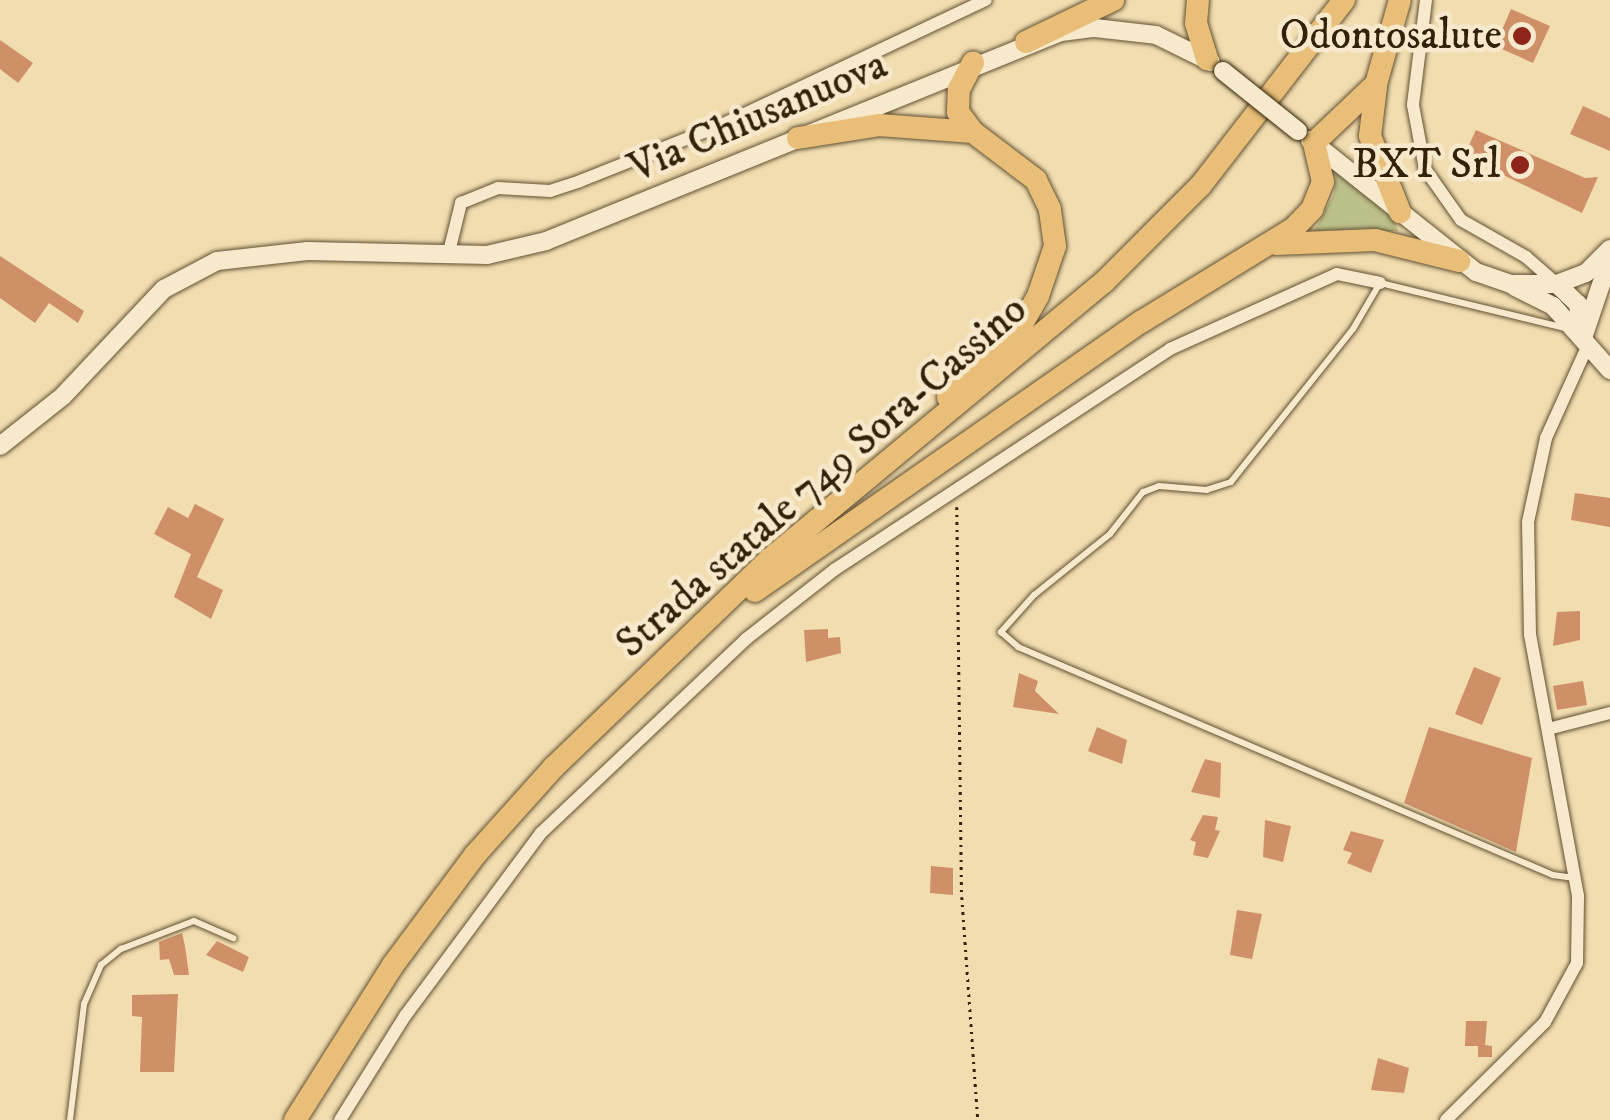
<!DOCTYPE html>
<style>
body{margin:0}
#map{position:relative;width:1610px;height:1120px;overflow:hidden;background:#f1ddb0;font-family:"IM FELL DW Pica",serif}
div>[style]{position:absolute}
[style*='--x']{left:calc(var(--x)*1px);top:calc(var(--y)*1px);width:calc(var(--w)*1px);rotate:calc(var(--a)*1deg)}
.green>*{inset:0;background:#bcc08a}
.building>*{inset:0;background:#cf9068}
.path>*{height:2.5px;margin-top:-1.25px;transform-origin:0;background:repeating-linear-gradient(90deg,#322209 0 2.5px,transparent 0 7.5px)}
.roads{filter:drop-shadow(0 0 2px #625133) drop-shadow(0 0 2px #625133)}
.lane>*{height:6px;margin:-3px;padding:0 3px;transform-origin:3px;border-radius:3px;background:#f6e9cc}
.street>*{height:12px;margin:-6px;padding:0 6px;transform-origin:6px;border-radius:6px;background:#f6e9cc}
.secondary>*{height:18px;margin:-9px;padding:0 9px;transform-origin:9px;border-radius:9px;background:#f6e9cc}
.highway>*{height:22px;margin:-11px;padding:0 11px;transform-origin:11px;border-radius:11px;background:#e8be78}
.bridges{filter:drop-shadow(0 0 2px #322209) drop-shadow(0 0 2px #322209)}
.secondary-bridge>*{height:18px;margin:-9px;padding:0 9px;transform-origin:9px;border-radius:9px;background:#f6e9cc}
.dots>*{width:28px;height:28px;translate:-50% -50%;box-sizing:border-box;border:5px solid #f6e9cc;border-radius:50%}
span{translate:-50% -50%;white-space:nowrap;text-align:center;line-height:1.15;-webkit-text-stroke:9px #f6e9cc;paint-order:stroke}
.poi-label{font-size:42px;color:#322209}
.right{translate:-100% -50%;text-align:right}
.street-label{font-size:42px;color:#322209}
</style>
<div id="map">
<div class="green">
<div style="clip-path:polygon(1336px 172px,1393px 216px,1398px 231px,1313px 233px,1334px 194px)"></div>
</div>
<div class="building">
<div style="clip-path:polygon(1511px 9px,1550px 26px,1533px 63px,1495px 46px)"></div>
<div style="clip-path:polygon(0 40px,33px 63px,18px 83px,0 69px)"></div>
<div style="clip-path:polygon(1583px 106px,1610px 118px,1610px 151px,1570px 134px)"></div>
<div style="clip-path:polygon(1476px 130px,1585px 178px,1598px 177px,1582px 213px,1464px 156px)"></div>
<div style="clip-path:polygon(0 256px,84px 311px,78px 323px,49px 303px,35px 323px,0 298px)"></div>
<div style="clip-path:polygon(1575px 493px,1610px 498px,1610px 527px,1571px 520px)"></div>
<div style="clip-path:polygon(195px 504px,224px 519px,197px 577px,223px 590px,211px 619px,174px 597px,191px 554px,154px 534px,168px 507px,188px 518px)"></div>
<div style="clip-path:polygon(1580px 611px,1580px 640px,1553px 646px,1557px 612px)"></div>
<div style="clip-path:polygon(828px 629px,828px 638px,840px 637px,841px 653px,806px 662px,804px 630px)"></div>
<div style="clip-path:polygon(1474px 667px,1501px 678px,1482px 725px,1455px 714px)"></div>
<div style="clip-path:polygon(1019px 673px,1038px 681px,1035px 691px,1059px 714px,1013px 707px)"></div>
<div style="clip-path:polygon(1583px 681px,1587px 705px,1557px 710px,1553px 686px)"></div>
<div style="clip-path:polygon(1097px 727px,1127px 740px,1122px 764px,1088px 751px)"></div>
<div style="clip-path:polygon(1429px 727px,1532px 758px,1516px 852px,1404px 803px)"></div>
<div style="clip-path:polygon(1205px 759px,1221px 763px,1220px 798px,1191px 792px)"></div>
<div style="clip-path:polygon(1203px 815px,1218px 817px,1215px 830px,1220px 831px,1208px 858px,1193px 855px,1196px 842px,1190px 840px)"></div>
<div style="clip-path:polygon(1265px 820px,1291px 826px,1283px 862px,1263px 857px)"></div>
<div style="clip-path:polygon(1351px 831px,1384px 840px,1371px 873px,1347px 863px,1352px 853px,1343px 850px)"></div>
<div style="clip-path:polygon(931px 866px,953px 868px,953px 895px,930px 893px)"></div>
<div style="clip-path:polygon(1237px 910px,1262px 914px,1252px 959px,1230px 955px)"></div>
<div style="clip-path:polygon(182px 933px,185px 946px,189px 975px,174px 975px,169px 959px,160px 960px,159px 942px)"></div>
<div style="clip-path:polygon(217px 941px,249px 957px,243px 972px,206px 955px)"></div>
<div style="clip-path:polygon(178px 994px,174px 1072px,140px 1072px,142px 1017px,132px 1016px,132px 995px)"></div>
<div style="clip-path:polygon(1466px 1021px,1487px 1021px,1485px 1045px,1492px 1046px,1492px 1057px,1478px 1057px,1478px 1046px,1465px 1046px)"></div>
<div style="clip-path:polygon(1378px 1058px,1409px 1068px,1404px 1093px,1371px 1090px)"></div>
</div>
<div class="path">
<div style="--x:957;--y:507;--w:390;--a:89.3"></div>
<div style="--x:962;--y:897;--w:224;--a:85.9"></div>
</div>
<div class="roads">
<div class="lane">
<div style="--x:1565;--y:328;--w:190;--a:-166.3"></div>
<div style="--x:1380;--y:283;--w:53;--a:120.4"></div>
<div style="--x:1353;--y:329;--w:196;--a:128.6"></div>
<div style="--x:1231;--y:482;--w:25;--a:162"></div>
<div style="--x:1207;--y:490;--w:48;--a:-175.2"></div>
<div style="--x:1159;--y:486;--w:17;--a:159"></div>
<div style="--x:1143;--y:492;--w:53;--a:128.2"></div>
<div style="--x:1110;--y:534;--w:97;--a:141.2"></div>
<div style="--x:1034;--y:595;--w:50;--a:131.7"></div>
<div style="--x:1001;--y:632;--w:23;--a:41"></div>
<div style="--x:1018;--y:647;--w:582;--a:23.08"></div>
<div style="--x:1553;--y:875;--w:21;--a:8"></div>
<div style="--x:70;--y:1120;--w:117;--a:-83.1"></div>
<div style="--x:84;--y:1004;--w:43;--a:-66.4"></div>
<div style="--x:101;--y:965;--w:26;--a:-39"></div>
<div style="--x:121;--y:949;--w:78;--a:-21"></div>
<div style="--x:194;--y:921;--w:43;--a:23.6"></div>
</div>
<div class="street">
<div style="--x:1426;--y:0;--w:106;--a:97.1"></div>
<div style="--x:1413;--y:105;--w:65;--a:79.4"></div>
<div style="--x:1425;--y:169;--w:62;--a:54.8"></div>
<div style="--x:1461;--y:220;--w:75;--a:29.6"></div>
<div style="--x:1526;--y:257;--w:41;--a:41.1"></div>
<div style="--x:448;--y:256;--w:55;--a:-76.2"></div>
<div style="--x:461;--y:203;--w:40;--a:-22"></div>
<div style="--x:498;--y:188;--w:52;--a:3.3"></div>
<div style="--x:550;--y:191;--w:32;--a:-18"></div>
<div style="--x:580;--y:181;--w:149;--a:-21.6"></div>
<div style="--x:719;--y:126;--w:295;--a:-25.3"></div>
<div style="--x:1548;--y:729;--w:64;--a:-14.5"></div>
<div style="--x:340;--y:1120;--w:123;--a:-58"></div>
<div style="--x:405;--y:1016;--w:228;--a:-53.4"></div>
<div style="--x:541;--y:833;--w:282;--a:-43.4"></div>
<div style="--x:746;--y:639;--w:112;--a:-38.1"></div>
<div style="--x:834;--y:570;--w:402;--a:-33.3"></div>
<div style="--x:1170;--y:349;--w:183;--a:-24.2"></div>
<div style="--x:1337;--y:274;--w:44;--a:11.8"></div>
<div style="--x:1446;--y:1120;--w:139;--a:-44.7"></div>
<div style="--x:1545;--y:1022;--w:67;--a:-61.5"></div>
<div style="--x:1577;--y:963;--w:67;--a:-89.1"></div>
<div style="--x:1578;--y:896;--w:265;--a:-100.4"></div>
<div style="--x:1530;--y:635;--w:113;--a:-91"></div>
<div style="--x:1528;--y:522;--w:86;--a:-77.9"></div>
<div style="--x:1546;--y:438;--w:100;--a:-65.7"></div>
</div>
<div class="secondary">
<div style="--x:1310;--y:140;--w:212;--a:38.5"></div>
<div style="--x:1476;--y:272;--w:36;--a:19"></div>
<div style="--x:1510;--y:284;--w:47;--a:0"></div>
<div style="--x:1557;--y:284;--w:31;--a:-21"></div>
<div style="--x:1586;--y:273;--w:34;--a:-45"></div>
<div style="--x:1557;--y:284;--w:29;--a:44"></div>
<div style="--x:1578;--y:304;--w:30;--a:82"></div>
<div style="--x:1515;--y:287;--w:42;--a:26.6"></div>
<div style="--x:1553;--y:306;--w:86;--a:48.3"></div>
<div style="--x:1583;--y:338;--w:84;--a:-71.4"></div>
<div style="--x:0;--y:446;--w:80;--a:-38.4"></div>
<div style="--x:63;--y:396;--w:147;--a:-46.7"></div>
<div style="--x:164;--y:289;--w:60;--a:-27.8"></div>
<div style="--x:217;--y:261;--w:91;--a:-6.3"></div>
<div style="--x:307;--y:251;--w:180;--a:1.3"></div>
<div style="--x:487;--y:255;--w:61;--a:-13.3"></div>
<div style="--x:546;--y:241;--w:556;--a:-22.09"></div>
<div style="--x:1061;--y:32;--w:34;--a:-7"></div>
<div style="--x:1095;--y:28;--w:61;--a:6.5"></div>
<div style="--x:1156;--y:35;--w:61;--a:26.1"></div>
</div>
<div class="highway">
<div style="--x:1198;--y:0;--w:23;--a:95"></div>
<div style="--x:1196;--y:23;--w:38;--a:73"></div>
<div style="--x:1026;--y:42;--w:97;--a:-25.8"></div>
<div style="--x:1376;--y:87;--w:49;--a:97"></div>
<div style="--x:1370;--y:136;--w:82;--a:68.5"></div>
<div style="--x:798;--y:138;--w:82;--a:-9.1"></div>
<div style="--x:879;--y:125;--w:94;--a:4.3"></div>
<div style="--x:1276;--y:244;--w:99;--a:-2.3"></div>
<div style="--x:1375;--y:240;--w:87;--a:14"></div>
<div style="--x:948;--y:397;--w:83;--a:-40.6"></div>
<div style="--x:1011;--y:343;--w:54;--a:-60.1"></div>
<div style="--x:1038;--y:296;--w:53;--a:-71.2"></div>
<div style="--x:1055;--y:246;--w:37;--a:-98"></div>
<div style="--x:1050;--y:209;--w:32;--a:-116"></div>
<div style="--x:1036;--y:180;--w:79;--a:-142.7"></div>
<div style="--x:973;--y:132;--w:25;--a:-127"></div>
<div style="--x:958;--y:112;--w:23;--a:-88"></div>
<div style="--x:959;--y:89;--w:30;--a:-62"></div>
<div style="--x:755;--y:591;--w:470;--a:-34.9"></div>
<div style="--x:1141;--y:322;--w:178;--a:-31.5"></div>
<div style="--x:1293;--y:229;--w:28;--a:-46"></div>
<div style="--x:1312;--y:209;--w:29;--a:-68"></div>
<div style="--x:1323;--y:182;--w:40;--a:-103"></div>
<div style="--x:1314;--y:143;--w:86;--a:-43.6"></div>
<div style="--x:1376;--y:84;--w:87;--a:-74.1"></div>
<div style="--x:295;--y:1120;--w:183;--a:-57.7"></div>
<div style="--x:393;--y:965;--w:137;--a:-53.3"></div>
<div style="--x:475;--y:855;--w:118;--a:-48.1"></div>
<div style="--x:554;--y:767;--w:298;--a:-43.9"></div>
<div style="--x:769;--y:560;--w:435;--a:-39.7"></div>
<div style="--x:1104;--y:282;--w:137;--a:-45"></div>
<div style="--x:1201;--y:185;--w:234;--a:-52.3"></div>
</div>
</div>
<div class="bridges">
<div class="secondary-bridge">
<div style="--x:1223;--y:71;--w:96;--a:38.7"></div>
</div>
</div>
<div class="dots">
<div style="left:1522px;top:36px;background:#8f2418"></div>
<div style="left:1520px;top:165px;background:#8f2418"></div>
</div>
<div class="poi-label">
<span class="right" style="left:1502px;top:36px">Odontosalute</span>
<span class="right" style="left:1500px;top:165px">BXT Srl</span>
</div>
<div class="street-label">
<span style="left:758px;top:117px;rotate:-23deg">Via Chiusanuova</span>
<span style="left:822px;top:477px;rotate:-41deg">Strada statale 749 Sora-Cassino</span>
</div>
</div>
